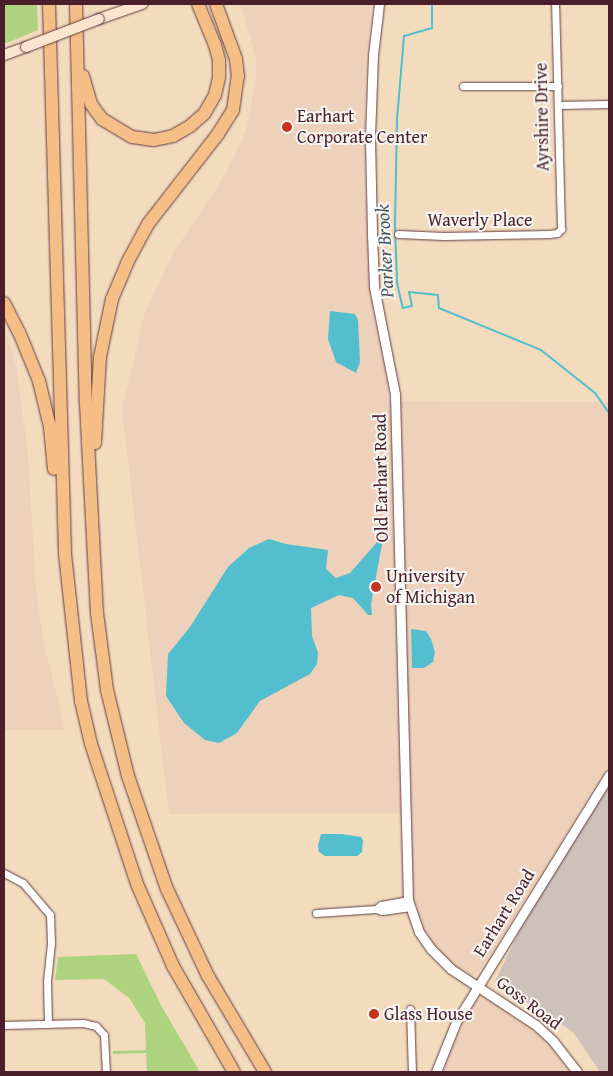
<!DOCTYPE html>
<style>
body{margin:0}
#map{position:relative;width:613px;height:1076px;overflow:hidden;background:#f3dcbe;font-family:"Gentium Book Plus",serif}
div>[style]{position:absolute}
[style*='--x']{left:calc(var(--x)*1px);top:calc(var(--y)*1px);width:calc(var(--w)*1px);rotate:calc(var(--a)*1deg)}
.built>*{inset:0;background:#eed1ba}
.industrial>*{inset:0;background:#cec1ba}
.green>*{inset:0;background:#add37e}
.water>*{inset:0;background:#53bece}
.stream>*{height:2px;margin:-1px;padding:0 1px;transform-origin:1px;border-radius:1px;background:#53bece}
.roads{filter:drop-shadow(0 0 1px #633b41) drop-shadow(0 0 1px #633b41)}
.minor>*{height:7px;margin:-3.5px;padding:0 3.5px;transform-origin:3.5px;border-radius:3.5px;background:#fff}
.tertiary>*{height:9px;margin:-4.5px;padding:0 4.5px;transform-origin:4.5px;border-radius:4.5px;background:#fff}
.secondary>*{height:10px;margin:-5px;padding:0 5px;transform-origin:5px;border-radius:5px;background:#fbe5cf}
.motorway>*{height:12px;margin:-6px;padding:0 6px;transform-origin:6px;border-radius:6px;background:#f6be87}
.bridges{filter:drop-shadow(0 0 1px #633b41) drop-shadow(0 0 1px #633b41)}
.secondary-bridge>*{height:10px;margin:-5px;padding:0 5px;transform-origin:5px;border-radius:5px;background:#fbe5cf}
.dots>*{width:14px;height:14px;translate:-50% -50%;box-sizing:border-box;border:2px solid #f6f6f2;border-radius:50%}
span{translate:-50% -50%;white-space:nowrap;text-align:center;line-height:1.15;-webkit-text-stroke:4px #f6f6f2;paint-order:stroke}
.poi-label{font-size:18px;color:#4a1f2b}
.left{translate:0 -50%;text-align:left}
.street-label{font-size:18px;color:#4a1f2b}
.water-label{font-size:19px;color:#4d5764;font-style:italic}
.frame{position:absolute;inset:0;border:5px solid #4a1f2b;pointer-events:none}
</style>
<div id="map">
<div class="built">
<div style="clip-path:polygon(240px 4px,372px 4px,365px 68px,365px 166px,369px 273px,372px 305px,386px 371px,389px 401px,609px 402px,609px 764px,482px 968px,473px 975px,464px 973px,450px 964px,424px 935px,411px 903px,406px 813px,169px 814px,122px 410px,145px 312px,175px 250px,215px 191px,233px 159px,246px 130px,256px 80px,256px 58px)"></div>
<div style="clip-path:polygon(4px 325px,17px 370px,28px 455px,36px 589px,43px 638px,65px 730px,4px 730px)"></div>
<div style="clip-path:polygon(482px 997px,487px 998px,531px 1029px,555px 1052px,568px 1072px,440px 1072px,471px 1007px,476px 999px)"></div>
</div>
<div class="industrial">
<div style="clip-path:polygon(609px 784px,609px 1072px,600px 1072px,573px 1032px,495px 981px,525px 920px)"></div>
</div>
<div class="green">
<div style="clip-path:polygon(4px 4px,37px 4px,38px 30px,4px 44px)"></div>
<div style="clip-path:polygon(136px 954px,162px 1007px,200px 1072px,147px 1072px,146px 1053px,113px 1054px,113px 1051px,146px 1050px,145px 1023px,129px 998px,104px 979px,55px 980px,58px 957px)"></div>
</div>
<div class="water">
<div style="clip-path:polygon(330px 311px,355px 314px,358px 320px,360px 362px,356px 373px,336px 362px,328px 339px)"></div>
<div style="clip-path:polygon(269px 539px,286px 544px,328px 550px,326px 569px,336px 578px,350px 573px,378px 541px,382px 544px,371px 604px,372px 615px,368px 615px,353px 598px,339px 595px,311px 608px,312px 636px,318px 653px,317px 664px,310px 674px,260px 701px,237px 733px,219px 743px,205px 740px,184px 723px,166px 696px,168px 654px,190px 627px,228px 567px,249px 548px)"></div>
<div style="clip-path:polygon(411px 629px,426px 631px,431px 639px,435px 652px,433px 662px,424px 668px,412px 668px)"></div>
<div style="clip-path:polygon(321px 834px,342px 834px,361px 837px,363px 840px,362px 852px,357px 856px,325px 856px,319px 852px,318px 846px)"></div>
</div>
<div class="stream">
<div style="--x:432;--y:4;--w:24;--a:90"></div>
<div style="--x:432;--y:28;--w:29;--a:164"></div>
<div style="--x:404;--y:36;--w:84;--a:94.8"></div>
<div style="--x:397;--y:120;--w:105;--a:91.1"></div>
<div style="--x:395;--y:225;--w:58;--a:88"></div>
<div style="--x:397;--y:283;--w:26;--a:77"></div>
<div style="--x:403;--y:308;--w:9;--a:-13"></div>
<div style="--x:412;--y:306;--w:14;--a:-102"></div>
<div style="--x:409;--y:292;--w:29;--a:6"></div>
<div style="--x:438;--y:295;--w:13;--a:86"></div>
<div style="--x:439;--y:308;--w:110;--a:22.4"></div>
<div style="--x:541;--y:350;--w:69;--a:38.5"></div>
<div style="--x:595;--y:393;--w:24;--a:55"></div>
</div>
<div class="roads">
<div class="minor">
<div style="--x:463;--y:86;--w:95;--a:0"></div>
<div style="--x:558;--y:105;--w:51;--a:-1.1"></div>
<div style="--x:398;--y:234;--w:46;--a:2.5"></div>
<div style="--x:444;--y:236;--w:105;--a:-1.1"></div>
<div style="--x:549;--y:234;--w:8;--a:-7"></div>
<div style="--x:557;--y:233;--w:6;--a:-45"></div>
<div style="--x:561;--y:229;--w:225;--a:-91.5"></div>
<div style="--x:4;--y:873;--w:21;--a:28"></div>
<div style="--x:23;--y:883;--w:42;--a:49.8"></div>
<div style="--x:50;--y:915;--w:28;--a:88"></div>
<div style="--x:51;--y:943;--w:38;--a:96"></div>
<div style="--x:47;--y:981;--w:43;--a:88.7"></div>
<div style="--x:376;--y:909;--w:6;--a:-39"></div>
<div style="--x:381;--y:905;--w:27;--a:-10"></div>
<div style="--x:316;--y:913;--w:60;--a:-3.8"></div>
<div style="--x:376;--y:909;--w:6;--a:18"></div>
<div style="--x:382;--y:911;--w:27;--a:-8"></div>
<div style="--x:410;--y:1009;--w:63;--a:88.2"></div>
<div style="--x:4;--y:1025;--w:79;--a:-1.5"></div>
<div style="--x:83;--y:1023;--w:13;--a:13"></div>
<div style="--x:96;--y:1026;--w:12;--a:48"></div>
<div style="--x:104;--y:1035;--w:37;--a:87"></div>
</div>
<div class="tertiary">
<div style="--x:379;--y:4;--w:51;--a:96.7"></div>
<div style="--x:373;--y:55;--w:83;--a:92.1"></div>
<div style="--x:370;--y:138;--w:96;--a:88.8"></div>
<div style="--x:372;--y:234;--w:53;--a:87.8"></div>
<div style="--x:374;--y:287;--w:109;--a:78.9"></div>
<div style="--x:395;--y:394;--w:506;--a:88.53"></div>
<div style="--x:408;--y:900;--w:34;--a:71"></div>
<div style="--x:419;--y:932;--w:21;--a:55"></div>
<div style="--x:431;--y:949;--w:28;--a:45"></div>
<div style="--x:451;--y:969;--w:102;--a:33.4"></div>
<div style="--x:536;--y:1025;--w:23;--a:43"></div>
<div style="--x:553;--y:1041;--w:39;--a:52"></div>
<div style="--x:436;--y:1072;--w:54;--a:-68.2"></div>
<div style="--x:456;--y:1022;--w:291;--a:-58.2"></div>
</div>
<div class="secondary">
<div style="--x:99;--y:19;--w:46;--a:-19.2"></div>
<div style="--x:4;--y:55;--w:23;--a:-20"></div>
</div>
<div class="motorway">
<div style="--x:49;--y:4;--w:550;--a:88.33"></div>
<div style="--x:65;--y:554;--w:148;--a:83.8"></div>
<div style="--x:81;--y:701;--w:44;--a:76.9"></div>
<div style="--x:91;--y:744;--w:147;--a:71.8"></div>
<div style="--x:137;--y:884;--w:90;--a:66.3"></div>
<div style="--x:173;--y:966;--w:122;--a:60.1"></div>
<div style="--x:76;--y:4;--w:400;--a:88.6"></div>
<div style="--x:86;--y:404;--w:209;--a:87"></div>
<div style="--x:97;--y:613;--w:78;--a:82.6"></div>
<div style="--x:107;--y:690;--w:89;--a:76.3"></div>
<div style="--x:128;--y:776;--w:120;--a:71"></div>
<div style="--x:167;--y:889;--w:96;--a:64.8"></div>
<div style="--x:208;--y:976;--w:112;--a:59.3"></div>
<div style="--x:83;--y:76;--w:29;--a:74"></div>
<div style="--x:91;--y:104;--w:19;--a:54"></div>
<div style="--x:102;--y:119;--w:35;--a:31"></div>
<div style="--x:132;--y:137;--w:22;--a:8"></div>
<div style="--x:154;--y:140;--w:19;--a:-12"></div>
<div style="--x:173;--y:136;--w:20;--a:-30"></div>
<div style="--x:190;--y:126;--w:18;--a:-41"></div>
<div style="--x:204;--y:114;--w:22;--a:-60"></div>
<div style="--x:215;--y:95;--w:18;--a:-77"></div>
<div style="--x:219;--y:77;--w:17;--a:-90"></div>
<div style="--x:219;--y:60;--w:16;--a:-105"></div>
<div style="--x:215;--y:45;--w:44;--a:-112.5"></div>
<div style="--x:4;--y:303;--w:33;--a:63"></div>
<div style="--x:19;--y:332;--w:53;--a:67.8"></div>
<div style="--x:39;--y:381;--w:47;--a:76.6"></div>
<div style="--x:50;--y:427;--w:42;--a:84.6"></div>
<div style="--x:95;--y:443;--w:86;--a:-86.7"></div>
<div style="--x:100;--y:357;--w:59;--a:-78.3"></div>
<div style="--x:112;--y:299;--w:39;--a:-67"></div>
<div style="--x:127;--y:263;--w:44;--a:-61.7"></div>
<div style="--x:148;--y:224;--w:114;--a:-52.1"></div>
<div style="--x:218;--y:134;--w:28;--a:-58"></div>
<div style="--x:233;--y:110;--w:34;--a:-82"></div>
<div style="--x:238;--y:76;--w:17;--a:-97"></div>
<div style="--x:236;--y:59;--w:59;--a:-110"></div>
</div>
</div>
<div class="bridges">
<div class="secondary-bridge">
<div style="--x:26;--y:47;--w:78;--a:-21"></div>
</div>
</div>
<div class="dots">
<div style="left:287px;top:127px;background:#c8321e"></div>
<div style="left:376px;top:587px;background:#c8321e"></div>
<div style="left:374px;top:1014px;background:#c8321e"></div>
</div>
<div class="poi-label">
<span class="left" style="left:297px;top:127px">Earhart<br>Corporate Center</span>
<span class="left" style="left:386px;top:587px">University<br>of Michigan</span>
<span class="left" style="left:384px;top:1014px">Glass House</span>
</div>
<div class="street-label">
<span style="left:542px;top:117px;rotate:-91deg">Ayrshire Drive</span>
<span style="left:480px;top:220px">Waverly Place</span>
<span style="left:381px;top:478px;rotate:-91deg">Old Earhart Road</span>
<span style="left:504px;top:913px;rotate:-58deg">Earhart Road</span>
<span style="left:529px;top:1003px;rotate:37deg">Goss Road</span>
</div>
<div class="water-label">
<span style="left:385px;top:251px;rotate:-93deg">Parker Brook</span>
</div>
<div class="frame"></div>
</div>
